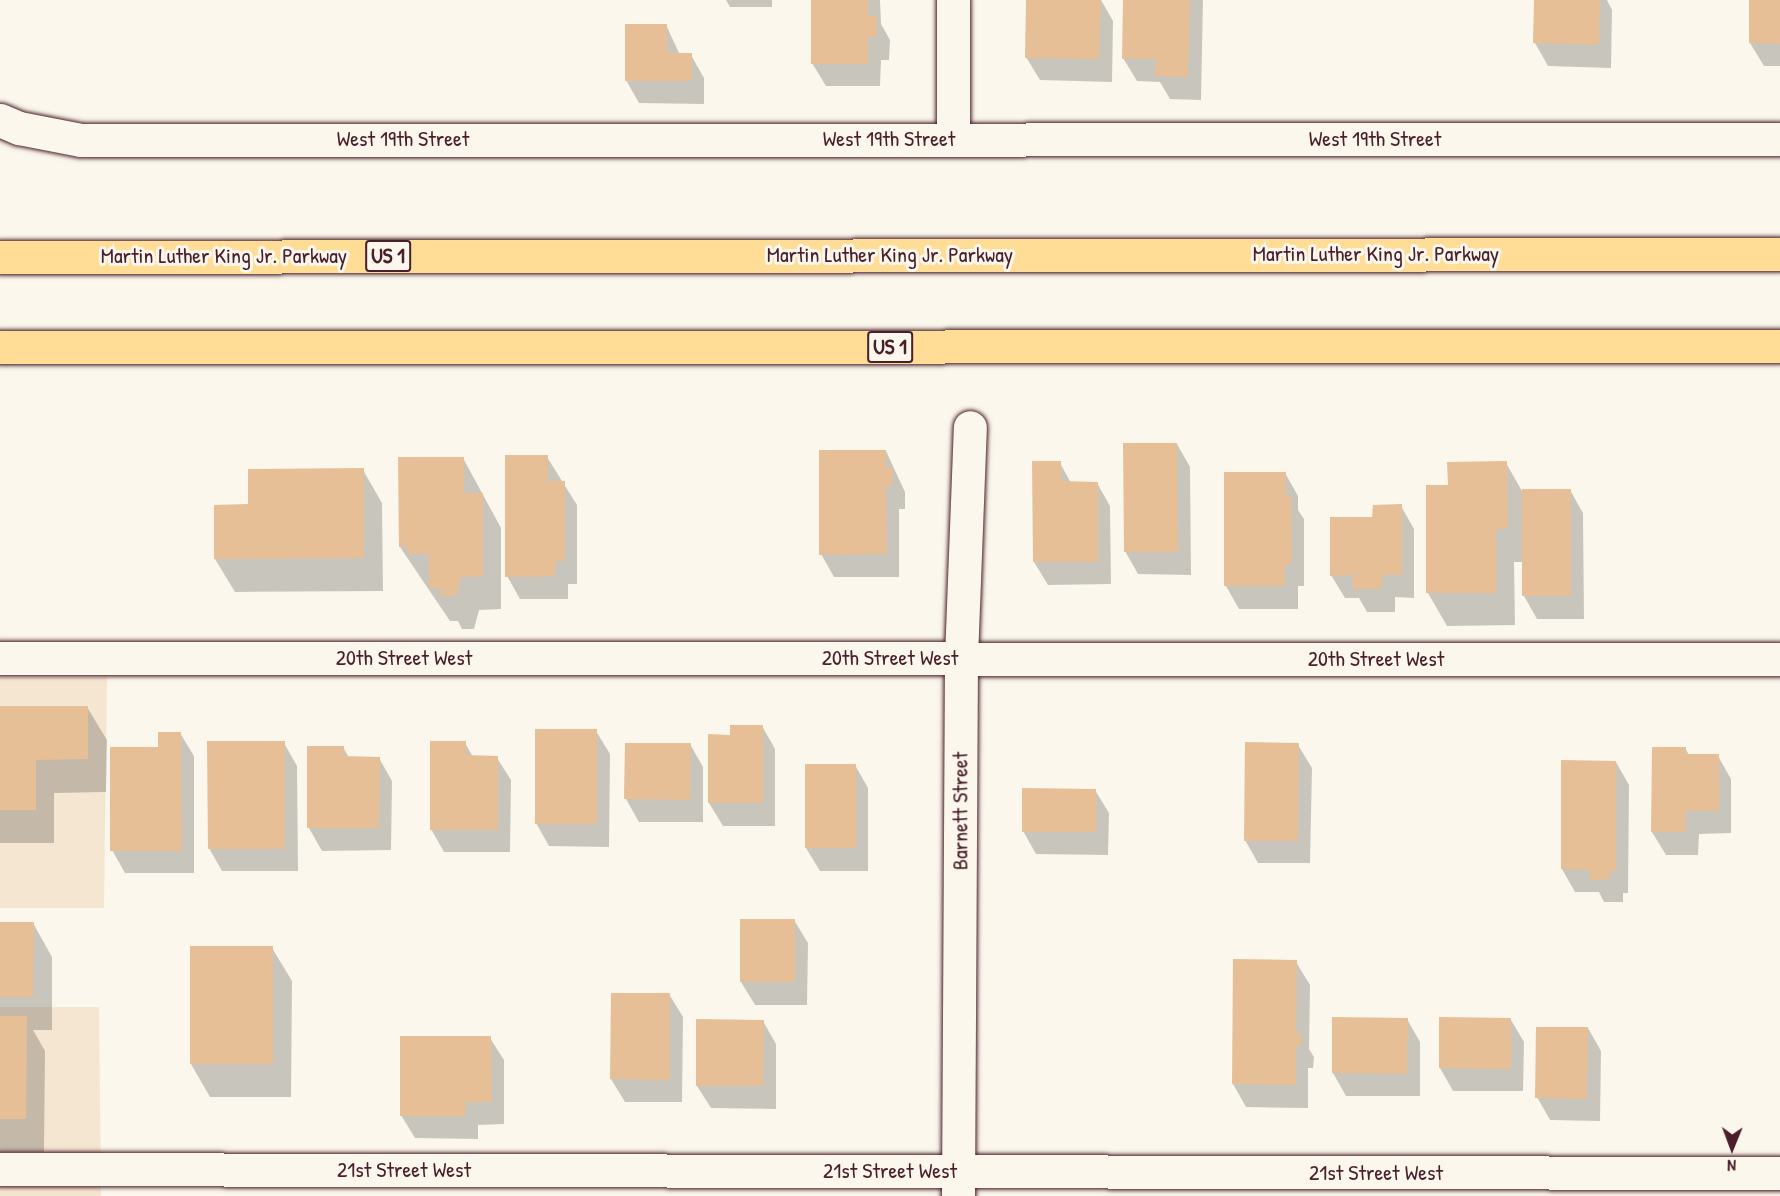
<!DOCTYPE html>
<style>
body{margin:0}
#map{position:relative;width:1780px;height:1196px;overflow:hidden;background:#fbf7ec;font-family:"Patrick Hand",sans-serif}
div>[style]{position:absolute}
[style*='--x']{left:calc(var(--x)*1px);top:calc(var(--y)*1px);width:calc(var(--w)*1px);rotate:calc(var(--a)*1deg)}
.built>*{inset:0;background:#f5e6d2}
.shadow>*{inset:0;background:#0003}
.building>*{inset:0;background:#e6bf96}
.roads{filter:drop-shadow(0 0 2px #4a1f2b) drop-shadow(0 0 2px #4a1f2b)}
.street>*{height:33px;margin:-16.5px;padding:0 16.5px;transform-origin:16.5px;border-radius:16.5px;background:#fbf7ec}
.highway>*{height:33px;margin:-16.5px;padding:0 16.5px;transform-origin:16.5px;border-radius:16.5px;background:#ffdd96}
span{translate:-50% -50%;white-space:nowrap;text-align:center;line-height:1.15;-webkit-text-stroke:6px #fbf7ec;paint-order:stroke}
.shield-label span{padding:2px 4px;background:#fbf7ec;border:2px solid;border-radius:4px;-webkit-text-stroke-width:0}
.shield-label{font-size:21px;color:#4a1f2b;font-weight:700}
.street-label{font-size:22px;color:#4a1f2b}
.north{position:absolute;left:1702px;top:1118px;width:60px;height:60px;-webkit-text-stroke:4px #fbf7ec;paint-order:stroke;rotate:181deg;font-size:16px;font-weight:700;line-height:24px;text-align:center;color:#4a1f2b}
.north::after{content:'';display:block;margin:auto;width:21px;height:27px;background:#4a1f2b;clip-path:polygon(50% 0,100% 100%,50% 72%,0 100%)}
</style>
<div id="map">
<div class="built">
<div style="clip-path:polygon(0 677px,107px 677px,104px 908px,0 908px)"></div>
<div style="clip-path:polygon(0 1007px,99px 1007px,101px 1196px,0 1196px)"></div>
</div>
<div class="shadow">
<div style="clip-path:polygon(726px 0,772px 0,772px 7px,730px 7px)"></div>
<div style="clip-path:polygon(812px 0,880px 0,881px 24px,890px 40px,889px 60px,881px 60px,880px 86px,826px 86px,812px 63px)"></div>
<div style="clip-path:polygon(1041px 0,1101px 0,1113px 21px,1112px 82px,1040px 80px,1026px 57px)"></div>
<div style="clip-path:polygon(1124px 0,1203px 0,1201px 100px,1170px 99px,1160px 82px,1137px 81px,1123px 58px)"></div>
<div style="clip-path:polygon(1536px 0,1607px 0,1612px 10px,1611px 68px,1548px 66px,1535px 43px)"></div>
<div style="clip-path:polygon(1750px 0,1780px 0,1780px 66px,1764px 66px,1750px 43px)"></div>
<div style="clip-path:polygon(666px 25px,680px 55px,691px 55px,704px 78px,704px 104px,639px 103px,626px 80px)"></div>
<div style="clip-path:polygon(1177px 444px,1190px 467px,1191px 575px,1138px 574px,1125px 551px)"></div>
<div style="clip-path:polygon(886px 451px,905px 492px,905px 509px,899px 509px,899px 577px,834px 577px,821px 554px)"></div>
<div style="clip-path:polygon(547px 457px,577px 505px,577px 584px,568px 584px,568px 599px,520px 599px,507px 576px)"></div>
<div style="clip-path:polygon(463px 458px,501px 528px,501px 609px,479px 610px,474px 629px,462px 629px,458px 621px,450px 621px,400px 547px)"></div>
<div style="clip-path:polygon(1060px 463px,1071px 483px,1097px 483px,1110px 506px,1111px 584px,1048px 585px,1034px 562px)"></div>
<div style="clip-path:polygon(1506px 463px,1522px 491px,1570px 490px,1583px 513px,1584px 619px,1537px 619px,1524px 596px,1524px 562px,1514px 562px,1515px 625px,1447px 626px,1428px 593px,1449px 486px)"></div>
<div style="clip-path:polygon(363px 470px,382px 503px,383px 591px,235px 592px,215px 559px)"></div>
<div style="clip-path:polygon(1285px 473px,1298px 496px,1298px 510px,1304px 519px,1304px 586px,1298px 586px,1298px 609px,1239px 609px,1226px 586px,1225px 474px)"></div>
<div style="clip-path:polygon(1401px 506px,1414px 529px,1414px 598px,1395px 597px,1395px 612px,1367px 612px,1359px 598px,1345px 598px,1331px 575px,1374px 518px)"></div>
<div style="clip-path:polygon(0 707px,87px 707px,107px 740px,106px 792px,54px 793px,54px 843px,0 843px)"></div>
<div style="clip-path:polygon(762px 726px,775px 749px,775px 826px,723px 826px,709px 803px,731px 736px)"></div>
<div style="clip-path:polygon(596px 731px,610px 754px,609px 847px,549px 846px,536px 823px)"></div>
<div style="clip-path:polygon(180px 733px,194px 756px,194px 873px,125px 873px,112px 850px,160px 749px)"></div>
<div style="clip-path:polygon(284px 743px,297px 766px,298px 871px,222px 871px,209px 848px)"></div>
<div style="clip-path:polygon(465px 743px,473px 757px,497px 758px,511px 780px,510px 852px,444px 852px,431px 829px)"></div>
<div style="clip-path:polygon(690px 744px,703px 767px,703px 822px,639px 822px,626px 799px)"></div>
<div style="clip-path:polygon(1298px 745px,1312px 768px,1310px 863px,1258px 863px,1245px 840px)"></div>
<div style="clip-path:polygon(343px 747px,349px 758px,379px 758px,392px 781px,391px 850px,322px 851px,309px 828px)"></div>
<div style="clip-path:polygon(1685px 748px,1689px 755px,1718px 756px,1731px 779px,1731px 833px,1699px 834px,1698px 855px,1666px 855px,1652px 832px)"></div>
<div style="clip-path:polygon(1616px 762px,1629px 785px,1628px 893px,1623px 893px,1623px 902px,1604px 902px,1599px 892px,1575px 892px,1562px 869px)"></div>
<div style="clip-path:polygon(855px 765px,868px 788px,868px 871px,820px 871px,806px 848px)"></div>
<div style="clip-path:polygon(1095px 790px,1109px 813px,1108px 855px,1036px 854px,1023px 831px)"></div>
<div style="clip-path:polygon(794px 920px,808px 943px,807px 1005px,755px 1005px,741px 982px)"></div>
<div style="clip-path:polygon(0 923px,33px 923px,52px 957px,52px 1030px,33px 1030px,45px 1051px,44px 1152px,0 1152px)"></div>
<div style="clip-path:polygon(192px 947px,272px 948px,292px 981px,291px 1097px,210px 1097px,191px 1064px)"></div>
<div style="clip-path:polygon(1296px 962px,1310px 985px,1309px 1049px,1314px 1057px,1313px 1068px,1308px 1068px,1308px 1108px,1246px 1107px,1233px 1084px)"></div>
<div style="clip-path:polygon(669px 994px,683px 1017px,682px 1102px,625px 1102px,611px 1079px)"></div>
<div style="clip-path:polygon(1407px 1019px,1420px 1042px,1420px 1096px,1346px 1096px,1333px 1073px)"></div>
<div style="clip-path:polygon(1511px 1020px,1524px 1042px,1523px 1091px,1453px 1091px,1440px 1068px)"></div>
<div style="clip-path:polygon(763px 1021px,776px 1044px,776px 1109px,711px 1108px,697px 1086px)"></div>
<div style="clip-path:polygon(1588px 1028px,1601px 1051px,1600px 1121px,1550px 1120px,1537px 1097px)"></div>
<div style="clip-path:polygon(490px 1038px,504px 1060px,504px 1124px,478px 1125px,478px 1139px,415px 1138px,401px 1115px)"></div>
</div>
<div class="building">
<div style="clip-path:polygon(811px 0,868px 0,868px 15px,877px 16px,877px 37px,868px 37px,868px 64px,811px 64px)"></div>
<div style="clip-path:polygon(1026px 0,1101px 0,1099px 59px,1025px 58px)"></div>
<div style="clip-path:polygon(1123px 0,1190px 0,1188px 77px,1155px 76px,1156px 59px,1122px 59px)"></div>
<div style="clip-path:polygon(1534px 0,1600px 0,1599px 45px,1533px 43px)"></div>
<div style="clip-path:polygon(1749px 0,1780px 0,1780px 44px,1749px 43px)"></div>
<div style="clip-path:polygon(625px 24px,667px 24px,667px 53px,692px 53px,692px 81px,625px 81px)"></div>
<div style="clip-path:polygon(1123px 443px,1177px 443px,1178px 552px,1124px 552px)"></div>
<div style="clip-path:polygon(819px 450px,886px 450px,886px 468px,893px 468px,892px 486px,886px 486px,887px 554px,819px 555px)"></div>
<div style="clip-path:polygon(505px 455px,548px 455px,548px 481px,565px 481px,565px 561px,555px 561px,555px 576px,505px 577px)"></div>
<div style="clip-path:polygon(398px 457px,464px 457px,464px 493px,483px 493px,483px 576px,461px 577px,456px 596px,441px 596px,441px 588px,429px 588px,429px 554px,408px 554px,408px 547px,399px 547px)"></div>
<div style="clip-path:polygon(1032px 461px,1061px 461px,1061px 481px,1098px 482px,1098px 562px,1033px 562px)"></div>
<div style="clip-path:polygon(1507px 461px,1508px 529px,1496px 529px,1496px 593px,1426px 593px,1426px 485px,1448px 485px,1447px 462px)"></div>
<div style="clip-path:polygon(364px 468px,364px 558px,214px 559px,214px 505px,248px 504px,248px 469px)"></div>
<div style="clip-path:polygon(1224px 472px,1286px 472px,1286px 495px,1291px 495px,1292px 564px,1285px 564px,1285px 586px,1224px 586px)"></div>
<div style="clip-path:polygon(1522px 489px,1571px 489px,1571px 596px,1522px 596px)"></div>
<div style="clip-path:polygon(1402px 504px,1402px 575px,1382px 575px,1382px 589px,1352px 589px,1353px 575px,1330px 576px,1330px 517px,1372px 517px,1373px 505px)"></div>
<div style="clip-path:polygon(0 706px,88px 706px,88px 759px,36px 760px,36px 810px,0 810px)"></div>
<div style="clip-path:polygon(730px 725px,763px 725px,763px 803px,708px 803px,708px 734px,730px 735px)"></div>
<div style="clip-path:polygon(535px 729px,597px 729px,597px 824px,535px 824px)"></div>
<div style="clip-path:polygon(158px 732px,181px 732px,182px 851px,110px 851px,110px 747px,158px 747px)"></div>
<div style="clip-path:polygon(207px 741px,285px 741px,285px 849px,208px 849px)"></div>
<div style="clip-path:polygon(430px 741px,466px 741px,466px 755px,498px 756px,498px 830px,430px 830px)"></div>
<div style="clip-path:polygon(1245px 742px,1299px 743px,1298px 841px,1244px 841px)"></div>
<div style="clip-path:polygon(625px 743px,691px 743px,690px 800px,624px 799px)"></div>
<div style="clip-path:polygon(307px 746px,344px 746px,343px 756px,380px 757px,379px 828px,307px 828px)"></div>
<div style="clip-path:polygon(1652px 747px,1686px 747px,1686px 754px,1719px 754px,1719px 811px,1686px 811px,1686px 832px,1651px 832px)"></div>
<div style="clip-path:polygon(1561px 760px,1616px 761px,1616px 870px,1611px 870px,1610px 879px,1590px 880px,1590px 870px,1561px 869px)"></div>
<div style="clip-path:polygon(805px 764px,856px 764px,856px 848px,805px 848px)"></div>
<div style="clip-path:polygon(1022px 788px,1096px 789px,1096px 832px,1022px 832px)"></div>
<div style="clip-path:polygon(740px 919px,795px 919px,795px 982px,740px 982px)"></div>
<div style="clip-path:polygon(0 922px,34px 922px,33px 997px,0 997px)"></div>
<div style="clip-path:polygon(190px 946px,273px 946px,273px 1064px,190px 1064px)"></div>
<div style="clip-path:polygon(1233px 959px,1297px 960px,1296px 1033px,1301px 1033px,1301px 1046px,1296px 1046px,1296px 1085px,1232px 1084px)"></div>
<div style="clip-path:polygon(611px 993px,670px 993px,670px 1080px,610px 1079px)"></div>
<div style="clip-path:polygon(0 1016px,27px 1016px,26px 1119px,0 1119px)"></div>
<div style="clip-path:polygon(1332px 1017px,1408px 1018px,1407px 1074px,1332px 1073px)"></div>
<div style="clip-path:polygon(1439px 1017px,1511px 1018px,1511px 1069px,1439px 1068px)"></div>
<div style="clip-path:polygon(696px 1019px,764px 1020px,763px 1086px,696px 1086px)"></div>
<div style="clip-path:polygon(1536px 1027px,1588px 1027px,1587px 1099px,1535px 1098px)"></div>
<div style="clip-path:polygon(400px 1036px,491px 1036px,492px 1102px,466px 1102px,465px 1116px,400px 1116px)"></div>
</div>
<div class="roads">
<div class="street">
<div style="--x:953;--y:0;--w:139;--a:90"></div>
<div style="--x:0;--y:120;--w:21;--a:23"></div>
<div style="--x:19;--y:128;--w:63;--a:11"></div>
<div style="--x:81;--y:140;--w:1699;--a:-0.03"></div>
<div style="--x:0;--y:658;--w:1780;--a:0.03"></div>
<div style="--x:0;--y:1169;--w:1780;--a:0.13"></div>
<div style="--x:958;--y:1196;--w:538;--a:-89.68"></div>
<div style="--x:961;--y:658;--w:231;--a:-87.8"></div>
</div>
<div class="highway">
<div style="--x:0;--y:257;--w:1780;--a:-0.1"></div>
<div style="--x:0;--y:347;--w:1780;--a:-0.03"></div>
</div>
</div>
<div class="shield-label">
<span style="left:388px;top:256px">US 1</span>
<span style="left:890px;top:347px">US 1</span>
</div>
<div class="street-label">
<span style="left:403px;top:139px">West 19th Street</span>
<span style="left:889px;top:139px">West 19th Street</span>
<span style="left:1375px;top:139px">West 19th Street</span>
<span style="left:1376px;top:254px">Martin Luther King Jr. Parkway</span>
<span style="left:890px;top:255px">Martin Luther King Jr. Parkway</span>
<span style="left:224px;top:256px">Martin Luther King Jr. Parkway</span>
<span style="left:404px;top:658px">20th Street West</span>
<span style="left:890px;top:658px">20th Street West</span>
<span style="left:1376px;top:659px">20th Street West</span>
<span style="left:960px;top:811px;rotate:-90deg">Barnett Street</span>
<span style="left:404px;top:1170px">21st Street West</span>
<span style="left:890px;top:1171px">21st Street West</span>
<span style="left:1376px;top:1173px">21st Street West</span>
</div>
<div class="north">N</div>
</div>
